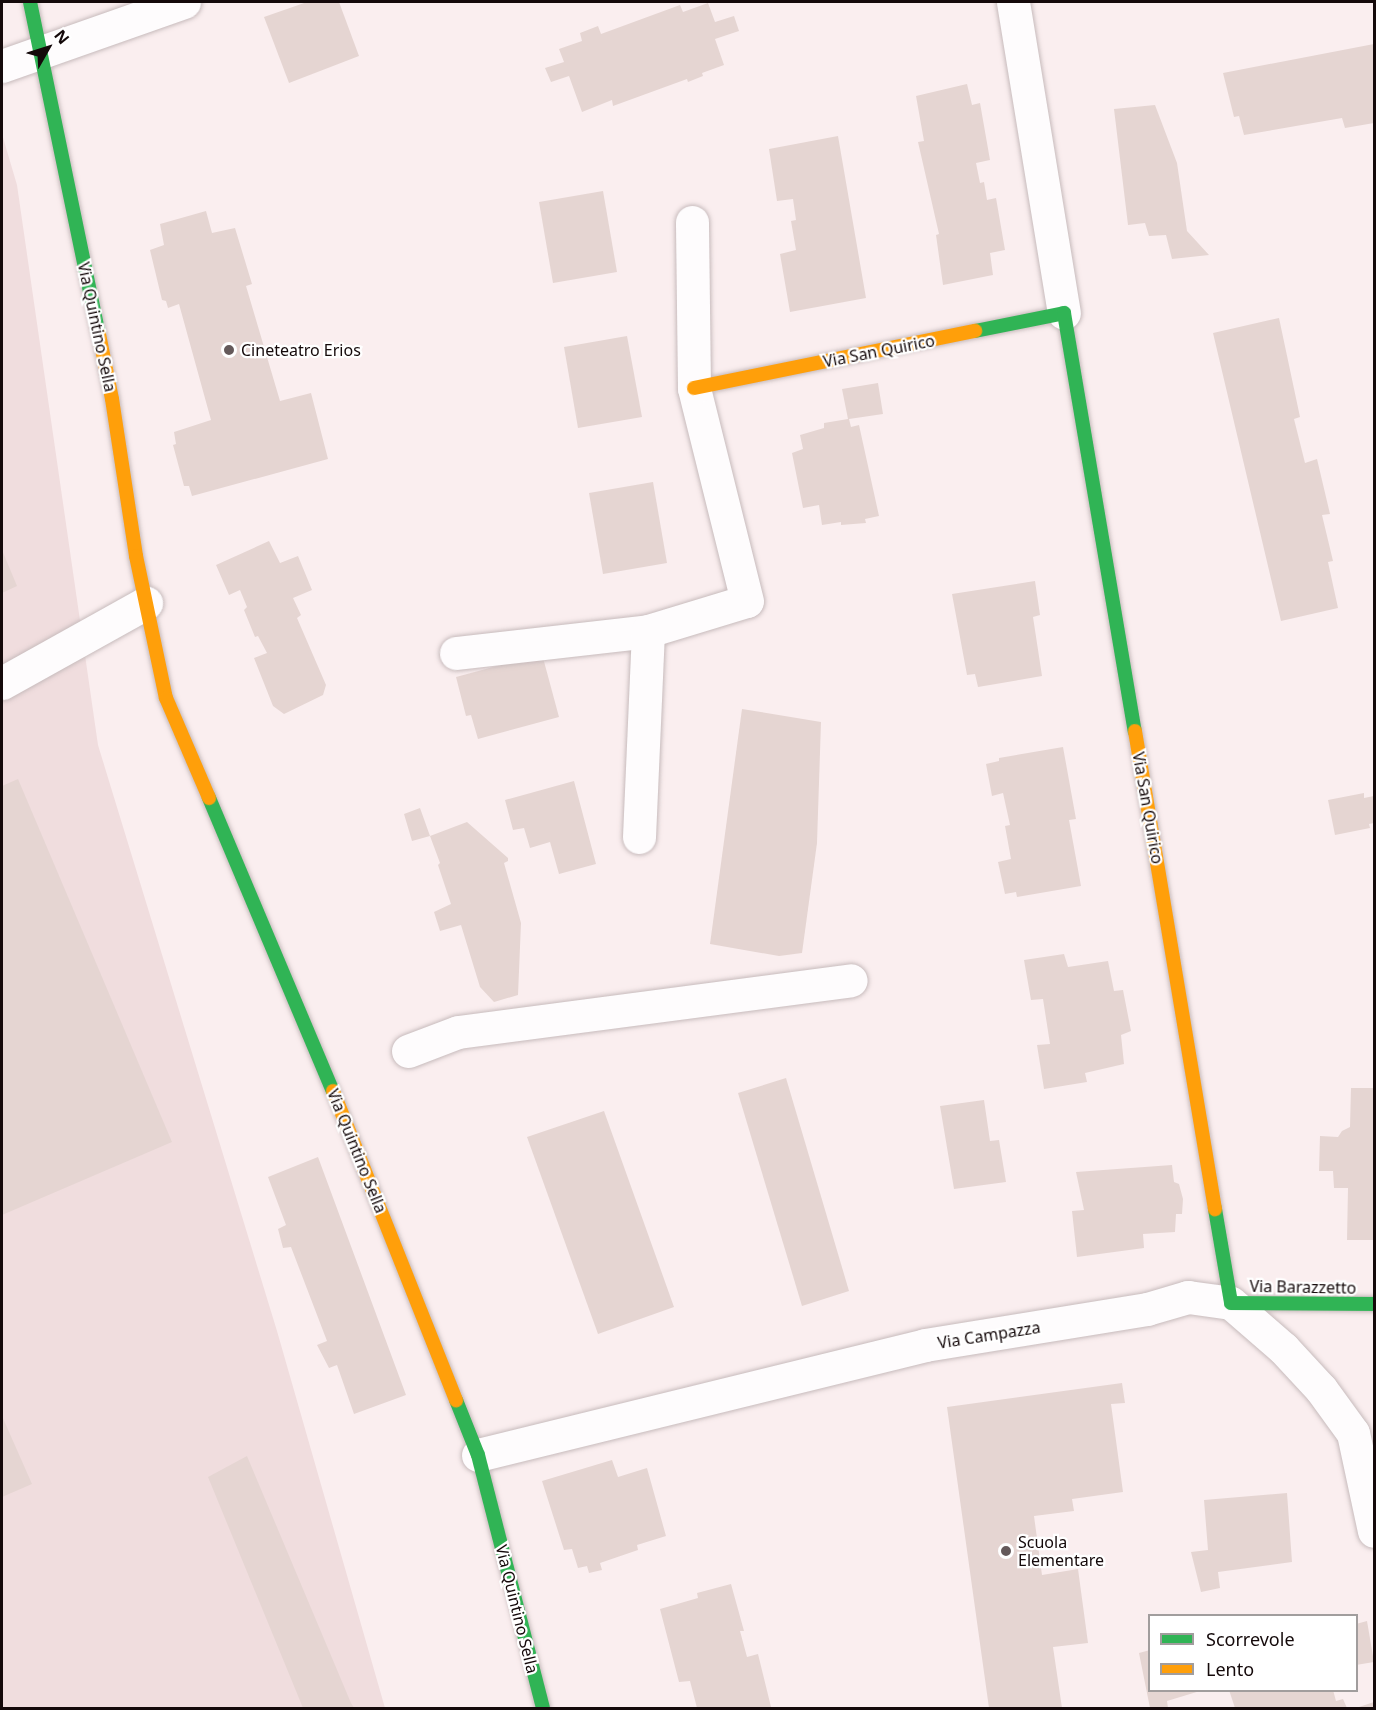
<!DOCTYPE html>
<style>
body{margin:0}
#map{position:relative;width:1376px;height:1710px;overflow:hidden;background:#faeeef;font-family:"Noto Sans",sans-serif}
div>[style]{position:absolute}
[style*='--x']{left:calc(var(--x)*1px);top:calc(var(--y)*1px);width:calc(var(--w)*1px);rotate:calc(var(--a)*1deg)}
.built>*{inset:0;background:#f0ddde}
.building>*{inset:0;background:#e5d5d2}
.roads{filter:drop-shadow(0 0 2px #c7bbbc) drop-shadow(0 0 2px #c7bbbc)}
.street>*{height:33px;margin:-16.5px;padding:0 16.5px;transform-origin:16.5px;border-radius:16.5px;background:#fefcfd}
.fast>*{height:14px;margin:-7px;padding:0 7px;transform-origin:7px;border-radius:7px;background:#30b455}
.slow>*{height:14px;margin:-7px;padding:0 7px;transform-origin:7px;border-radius:7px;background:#ff9f0a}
.dots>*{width:16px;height:16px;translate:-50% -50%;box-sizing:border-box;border:3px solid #fff;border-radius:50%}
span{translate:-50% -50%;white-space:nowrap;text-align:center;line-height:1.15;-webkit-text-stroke:4.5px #fff;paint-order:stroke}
.street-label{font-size:16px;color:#14090a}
.poi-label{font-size:16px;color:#14090a}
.left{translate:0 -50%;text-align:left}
.frame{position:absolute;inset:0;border:3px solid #14090a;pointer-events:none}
.legend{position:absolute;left:1148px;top:1614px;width:210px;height:78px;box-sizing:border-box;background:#fff;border:2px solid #a19d9d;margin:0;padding:8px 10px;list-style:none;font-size:18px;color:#14090a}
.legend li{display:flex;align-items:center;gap:12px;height:30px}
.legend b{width:30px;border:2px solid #a19d9d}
.north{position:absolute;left:18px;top:18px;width:60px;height:60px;-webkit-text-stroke:4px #fff;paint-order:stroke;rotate:51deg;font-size:16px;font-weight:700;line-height:24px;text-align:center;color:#14090a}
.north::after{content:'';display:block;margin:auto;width:21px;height:27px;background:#14090a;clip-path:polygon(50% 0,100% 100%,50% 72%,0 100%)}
</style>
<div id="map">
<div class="built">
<div style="clip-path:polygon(2px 134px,17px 185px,98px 745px,277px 1331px,385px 1708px,2px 1708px)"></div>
</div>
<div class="building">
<div style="clip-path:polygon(307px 2px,339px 2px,359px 56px,289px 83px,264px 17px)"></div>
<div style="clip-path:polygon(708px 3px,715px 22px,734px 16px,739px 31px,715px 39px,724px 65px,702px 73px,703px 76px,688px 82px,687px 79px,613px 106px,612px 100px,582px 112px,569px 76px,551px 82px,545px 68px,564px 62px,559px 49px,582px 41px,580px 33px,598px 26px,601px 34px,680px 5px,683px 12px)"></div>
<div style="clip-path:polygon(1374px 44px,1374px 123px,1345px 128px,1342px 118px,1244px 135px,1239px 116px,1234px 117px,1223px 73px)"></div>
<div style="clip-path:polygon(967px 84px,972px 105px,980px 103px,990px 160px,976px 163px,980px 183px,984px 182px,987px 200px,996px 198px,1005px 250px,990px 253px,993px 275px,943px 285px,936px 235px,939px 234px,918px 142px,924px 141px,916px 96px)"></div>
<div style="clip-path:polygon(1155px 105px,1177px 163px,1187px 231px,1209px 255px,1172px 259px,1166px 235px,1149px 236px,1145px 223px,1128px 225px,1114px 109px)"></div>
<div style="clip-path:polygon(838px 136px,866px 298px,790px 312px,780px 254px,796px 250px,791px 221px,796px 220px,793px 199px,777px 201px,769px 149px)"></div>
<div style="clip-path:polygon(603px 191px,617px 272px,553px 283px,539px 202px)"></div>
<div style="clip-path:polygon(206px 211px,212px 233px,235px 228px,252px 284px,246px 286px,280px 401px,311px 393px,328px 459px,192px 496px,189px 486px,184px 486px,173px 445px,176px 444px,174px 432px,211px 420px,179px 304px,168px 308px,166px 301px,162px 300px,150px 250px,164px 245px,160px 224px)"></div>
<div style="clip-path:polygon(1279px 318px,1300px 417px,1294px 419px,1305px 463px,1317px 459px,1330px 514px,1322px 515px,1333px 561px,1328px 562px,1338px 608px,1281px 621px,1213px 333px)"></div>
<div style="clip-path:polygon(627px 336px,642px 417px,578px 428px,564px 347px)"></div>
<div style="clip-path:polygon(878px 383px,883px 414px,849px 419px,851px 427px,859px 425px,879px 516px,865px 519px,866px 523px,841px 525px,841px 522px,822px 525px,819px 505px,803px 508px,792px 453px,803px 449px,800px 435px,824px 428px,824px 423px,848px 419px,842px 389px)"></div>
<div style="clip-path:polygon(653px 482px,667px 563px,603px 574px,589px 493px)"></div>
<div style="clip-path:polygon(269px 541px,280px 563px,298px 556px,312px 590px,293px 598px,301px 615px,297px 618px,326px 685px,323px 695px,284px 714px,273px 706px,254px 658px,267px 653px,258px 636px,255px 637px,244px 610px,247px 607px,240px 590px,229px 595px,216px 565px)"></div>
<div style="clip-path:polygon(2px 550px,17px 586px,2px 593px)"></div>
<div style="clip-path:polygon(1035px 581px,1040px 615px,1033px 617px,1042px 676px,978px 687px,975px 674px,967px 675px,952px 594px)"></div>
<div style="clip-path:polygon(542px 654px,559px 717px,478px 739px,471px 715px,466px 716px,456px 677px)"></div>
<div style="clip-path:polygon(742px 709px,821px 722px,817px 843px,802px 953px,779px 956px,710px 944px)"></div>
<div style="clip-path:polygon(1063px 747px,1076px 819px,1069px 820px,1081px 886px,1017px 897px,1016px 892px,1005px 894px,998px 862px,1011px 859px,1005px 826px,1010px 825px,1003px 793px,992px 796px,986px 764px,999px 761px,999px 758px)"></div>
<div style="clip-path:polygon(18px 779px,172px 1142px,2px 1215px,2px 786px)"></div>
<div style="clip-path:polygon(574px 781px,596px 864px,559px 874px,550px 842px,530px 848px,524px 828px,513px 830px,505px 800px)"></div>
<div style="clip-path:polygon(1364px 793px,1364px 798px,1374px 796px,1374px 823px,1369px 824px,1370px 828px,1335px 835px,1328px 800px)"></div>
<div style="clip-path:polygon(420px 808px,430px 836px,467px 822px,508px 858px,508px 861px,504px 863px,521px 923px,518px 995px,494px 1002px,480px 987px,461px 925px,440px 931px,434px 912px,451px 904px,438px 865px,440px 863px,430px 836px,412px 841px,404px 814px)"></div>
<div style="clip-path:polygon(1064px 954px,1068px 967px,1108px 961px,1114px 991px,1123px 990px,1131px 1031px,1121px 1035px,1124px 1064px,1085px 1073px,1087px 1082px,1044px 1089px,1037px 1045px,1050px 1044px,1043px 999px,1031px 1000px,1024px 960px)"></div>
<div style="clip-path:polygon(786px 1078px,849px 1291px,802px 1306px,738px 1093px)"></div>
<div style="clip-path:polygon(1351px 1088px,1374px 1088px,1374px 1240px,1347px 1240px,1348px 1188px,1334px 1188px,1333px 1171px,1319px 1171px,1320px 1136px,1338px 1137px,1342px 1131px,1350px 1127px)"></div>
<div style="clip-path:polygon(984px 1100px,990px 1141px,999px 1140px,1006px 1182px,954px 1189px,940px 1106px)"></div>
<div style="clip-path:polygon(604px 1111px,674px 1307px,598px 1334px,527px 1137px)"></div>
<div style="clip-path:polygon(318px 1157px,406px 1395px,354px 1414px,337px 1365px,329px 1368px,317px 1345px,327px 1341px,291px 1247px,283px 1248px,278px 1229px,286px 1225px,268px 1177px)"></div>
<div style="clip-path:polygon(1172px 1165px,1174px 1182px,1179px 1184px,1183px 1199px,1182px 1214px,1176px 1214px,1175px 1232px,1143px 1234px,1144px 1248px,1077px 1257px,1072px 1211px,1084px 1210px,1076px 1172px)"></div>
<div style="clip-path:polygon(1122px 1383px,1125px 1403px,1111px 1404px,1123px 1492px,1072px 1499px,1074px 1511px,1034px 1516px,1042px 1575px,1078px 1569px,1088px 1643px,1053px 1647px,1062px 1708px,989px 1708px,947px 1407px)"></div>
<div style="clip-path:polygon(2px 1416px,32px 1484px,2px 1497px)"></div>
<div style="clip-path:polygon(247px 1456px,351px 1703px,354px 1708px,303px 1708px,208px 1477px)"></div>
<div style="clip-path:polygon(612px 1460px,618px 1477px,647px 1468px,666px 1536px,637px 1545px,638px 1550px,600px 1563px,602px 1570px,589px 1573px,587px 1566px,578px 1568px,572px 1549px,564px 1550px,542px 1481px)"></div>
<div style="clip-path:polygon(1287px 1493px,1292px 1562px,1218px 1572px,1220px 1588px,1201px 1592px,1191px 1552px,1208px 1550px,1204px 1500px)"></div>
<div style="clip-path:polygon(731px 1584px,744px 1631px,740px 1631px,747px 1657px,758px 1654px,771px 1707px,697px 1708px,690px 1681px,679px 1682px,660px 1609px,698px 1598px,697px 1593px)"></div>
<div style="clip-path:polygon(1367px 1621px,1374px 1662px,1356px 1665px,1356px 1624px)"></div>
<div style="clip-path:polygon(1150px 1650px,1150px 1690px,1200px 1691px,1167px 1701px,1168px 1708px,1150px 1708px,1139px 1653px)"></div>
<div style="clip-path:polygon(1229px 1690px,1333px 1690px,1336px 1701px,1343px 1699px,1347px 1708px,1235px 1708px)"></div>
<div style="clip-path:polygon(1374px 1702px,1374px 1708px,1356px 1708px)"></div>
</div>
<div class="roads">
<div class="street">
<div style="--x:1013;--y:2;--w:315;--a:80.7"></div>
<div style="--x:2;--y:66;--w:193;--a:-19.4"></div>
<div style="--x:456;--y:653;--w:193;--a:-6.5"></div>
<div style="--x:2;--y:683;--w:165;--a:-29.1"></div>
<div style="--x:639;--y:837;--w:206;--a:-87.5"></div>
<div style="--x:648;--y:631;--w:103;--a:-16.9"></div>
<div style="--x:747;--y:601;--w:219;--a:-104"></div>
<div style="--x:694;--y:388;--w:166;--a:-90.7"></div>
<div style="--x:408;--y:1051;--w:53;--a:-20.8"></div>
<div style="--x:458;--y:1032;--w:396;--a:-7.5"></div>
<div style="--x:478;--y:1455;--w:460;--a:-13.8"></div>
<div style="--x:925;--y:1345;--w:225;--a:-9.2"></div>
<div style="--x:1147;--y:1309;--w:43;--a:-16.3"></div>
<div style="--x:1188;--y:1297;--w:43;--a:7.9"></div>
<div style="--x:1231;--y:1303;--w:69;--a:40.9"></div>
<div style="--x:1283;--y:1348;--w:56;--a:47.2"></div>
<div style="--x:1321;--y:1389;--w:54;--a:54"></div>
<div style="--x:1353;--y:1433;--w:100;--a:77.9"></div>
</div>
<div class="fast">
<div style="--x:30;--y:2;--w:339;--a:78.3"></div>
<div style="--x:975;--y:331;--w:91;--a:-11.4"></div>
<div style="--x:1064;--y:313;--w:424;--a:80.4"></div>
<div style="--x:209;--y:798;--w:318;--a:67.1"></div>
<div style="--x:1215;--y:1209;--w:95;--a:80.3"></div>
<div style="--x:1231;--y:1303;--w:143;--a:0.4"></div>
<div style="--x:456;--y:1400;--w:59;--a:68.2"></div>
<div style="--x:478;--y:1455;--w:261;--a:75.6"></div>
</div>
<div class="slow">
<div style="--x:99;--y:334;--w:66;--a:78.7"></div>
<div style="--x:112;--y:399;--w:159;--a:81.3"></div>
<div style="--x:136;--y:556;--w:145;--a:78.1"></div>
<div style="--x:166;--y:698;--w:109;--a:66.7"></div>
<div style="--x:694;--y:388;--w:287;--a:-11.5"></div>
<div style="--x:1135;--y:731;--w:485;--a:80.5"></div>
<div style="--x:333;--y:1091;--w:333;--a:68.3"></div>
</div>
</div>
<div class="dots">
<div style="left:229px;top:350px;background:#64595a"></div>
<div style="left:1006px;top:1551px;background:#64595a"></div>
</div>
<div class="street-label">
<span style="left:97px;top:327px;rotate:78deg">Via Quintino Sella</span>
<span style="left:879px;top:351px;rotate:-11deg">Via San Quirico</span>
<span style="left:1148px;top:808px;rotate:80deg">Via San Quirico</span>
<span style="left:357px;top:1151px;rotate:68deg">Via Quintino Sella</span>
<span style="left:1303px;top:1287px;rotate:1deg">Via Barazzetto</span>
<span style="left:989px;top:1335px;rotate:-9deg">Via Campazza</span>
<span style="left:517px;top:1609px;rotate:76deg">Via Quintino Sella</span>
</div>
<div class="poi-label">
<span class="left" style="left:241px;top:350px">Cineteatro Erios</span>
<span class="left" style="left:1018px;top:1551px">Scuola<br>Elementare</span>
</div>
<div class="frame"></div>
<ul class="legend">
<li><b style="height:8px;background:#30b455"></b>Scorrevole</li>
<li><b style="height:8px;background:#ff9f0a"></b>Lento</li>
</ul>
<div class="north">N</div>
</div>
